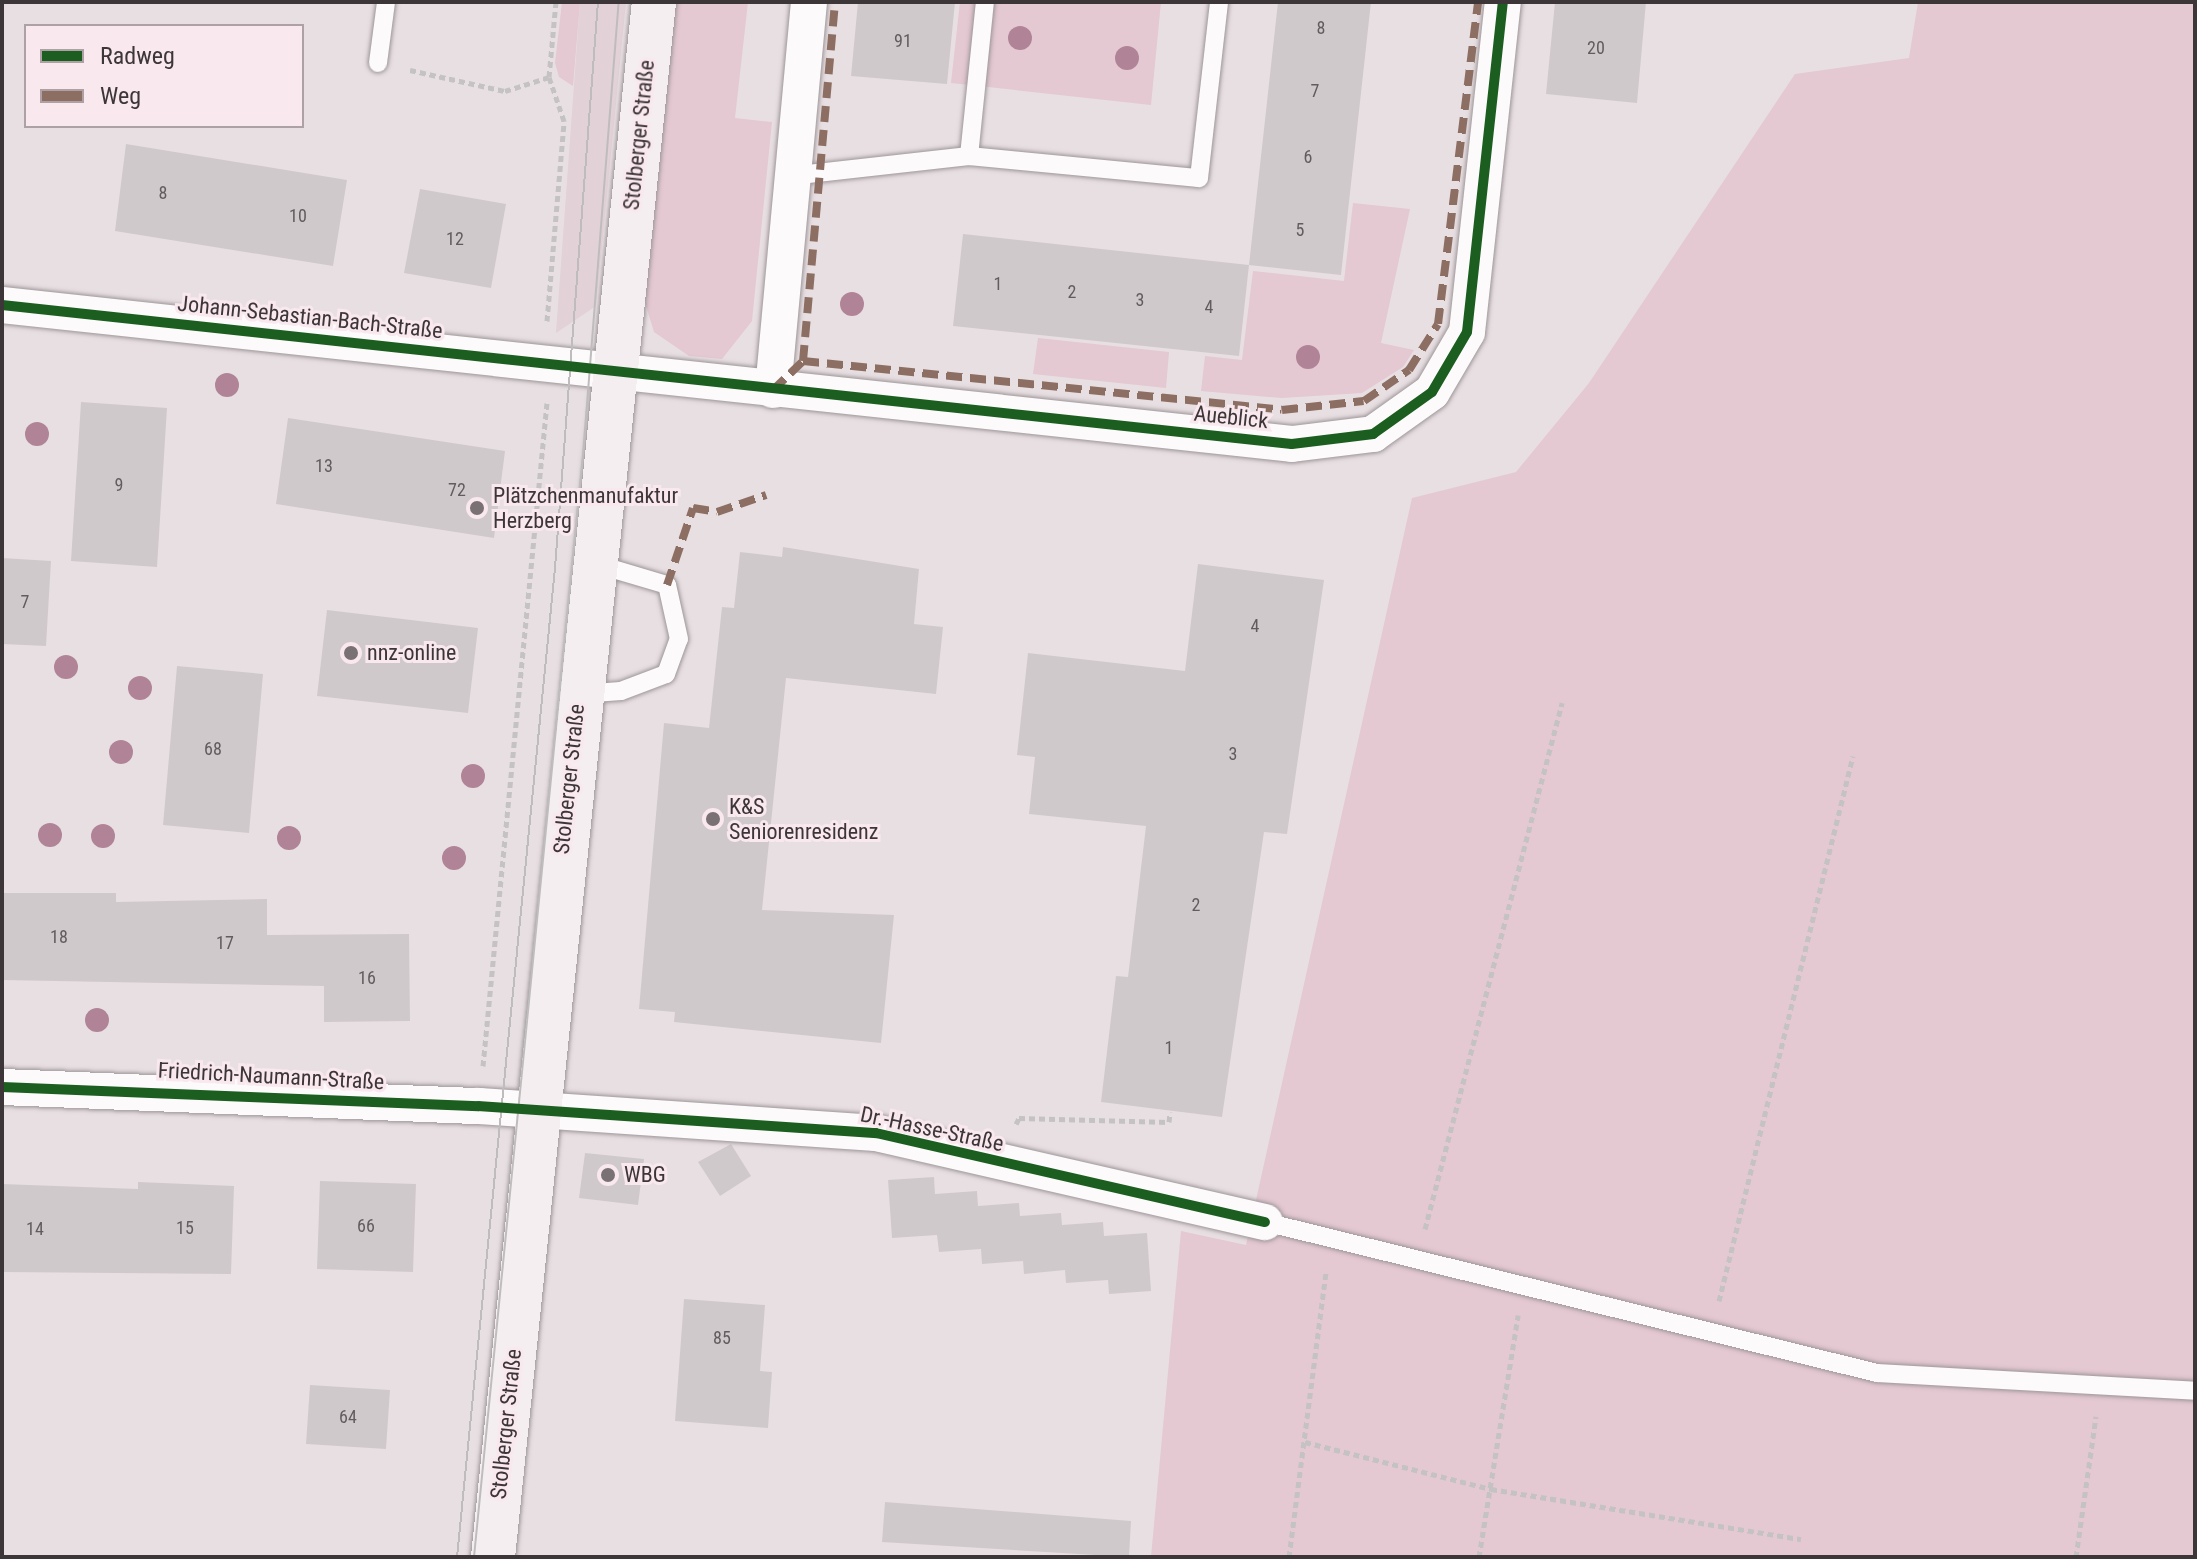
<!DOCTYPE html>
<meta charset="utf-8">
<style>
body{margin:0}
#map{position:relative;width:2197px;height:1559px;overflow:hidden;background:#e8dfe2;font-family:"Roboto Condensed",sans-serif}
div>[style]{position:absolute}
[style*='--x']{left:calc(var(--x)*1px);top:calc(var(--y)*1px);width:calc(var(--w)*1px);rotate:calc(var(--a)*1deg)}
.built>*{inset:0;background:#e2d1d6}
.green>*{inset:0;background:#e4c8d2}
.building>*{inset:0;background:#d0c9cb}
.path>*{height:5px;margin-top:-2.5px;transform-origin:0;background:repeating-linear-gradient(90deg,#c5c2c3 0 6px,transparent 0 10px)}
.roads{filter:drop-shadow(0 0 2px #9d9698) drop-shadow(0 0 2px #9d9698)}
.service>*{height:18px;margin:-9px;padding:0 9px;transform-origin:9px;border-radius:9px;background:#fcfafb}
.minor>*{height:36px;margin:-18px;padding:0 18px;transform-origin:18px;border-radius:18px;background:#fcfafb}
.secondary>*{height:44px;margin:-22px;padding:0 22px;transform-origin:22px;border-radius:22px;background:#f4eef0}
.tram>*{height:2px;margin:-1px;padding:0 1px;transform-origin:1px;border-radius:1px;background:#bfbcbd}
.quiet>*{height:8px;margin-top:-4px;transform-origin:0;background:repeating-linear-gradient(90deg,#8d6e63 0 16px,transparent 0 24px)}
.cycleway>*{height:10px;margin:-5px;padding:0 5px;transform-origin:5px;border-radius:5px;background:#1b5e20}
.trees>*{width:24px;height:24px;margin:-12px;border-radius:50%;background:#b08496}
.dots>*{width:22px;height:22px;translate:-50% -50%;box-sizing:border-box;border:4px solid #f9e8ee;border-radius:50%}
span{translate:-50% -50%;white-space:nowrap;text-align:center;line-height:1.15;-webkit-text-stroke:6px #f9e8ee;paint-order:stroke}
.number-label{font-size:18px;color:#625c5e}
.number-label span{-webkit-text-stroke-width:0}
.street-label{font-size:22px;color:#3d3638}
.poi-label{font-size:22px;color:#3d3638}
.left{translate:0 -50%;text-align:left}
.frame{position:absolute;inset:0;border:4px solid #3d3638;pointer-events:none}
.legend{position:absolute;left:24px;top:24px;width:280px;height:104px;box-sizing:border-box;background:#f9e8ee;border:2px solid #aea1a5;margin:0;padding:10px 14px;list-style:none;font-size:24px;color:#3d3638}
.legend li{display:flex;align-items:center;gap:16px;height:40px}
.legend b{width:40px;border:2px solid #aea1a5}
</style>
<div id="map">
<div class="built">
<div style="clip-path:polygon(580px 2px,626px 2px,596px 306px,556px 333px)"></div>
</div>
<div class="green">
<div style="clip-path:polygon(562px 2px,580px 2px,573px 86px,559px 77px,555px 63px)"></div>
<div style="clip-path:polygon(672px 2px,748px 2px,735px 118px,772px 122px,752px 321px,722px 359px,689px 356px,654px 332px,639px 283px)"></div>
<div style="clip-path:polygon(960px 2px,1161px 2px,1151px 105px,951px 83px)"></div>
<div style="clip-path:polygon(1918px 2px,2195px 2px,2195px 1557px,1151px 1557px,1181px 1231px,1246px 1245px,1412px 498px,1516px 472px,1589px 383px,1795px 74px,1909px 58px)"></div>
<div style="clip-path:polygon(1353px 203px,1410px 209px,1381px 343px,1414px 350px,1403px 367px,1362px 393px,1282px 398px,1201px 391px,1205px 356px,1242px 360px,1253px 271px,1344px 281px)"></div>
<div style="clip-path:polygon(1038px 338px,1169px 352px,1166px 388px,1033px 374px)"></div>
</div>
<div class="building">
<div style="clip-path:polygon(858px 2px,955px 2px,947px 84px,851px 76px)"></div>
<div style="clip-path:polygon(1278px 2px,1371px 2px,1341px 275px,1249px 265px)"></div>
<div style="clip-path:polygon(1555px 2px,1646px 2px,1637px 103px,1546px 94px)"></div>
<div style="clip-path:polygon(126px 144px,347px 180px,333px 266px,115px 231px)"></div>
<div style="clip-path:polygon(420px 189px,506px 204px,491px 288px,404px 273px)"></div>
<div style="clip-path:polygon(963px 234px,1249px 265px,1239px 356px,953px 326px)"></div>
<div style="clip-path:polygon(81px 402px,167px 408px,157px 567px,71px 561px)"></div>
<div style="clip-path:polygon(288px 418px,505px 451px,494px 538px,276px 504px)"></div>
<div style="clip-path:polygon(783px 547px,919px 569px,914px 624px,943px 627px,936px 694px,786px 678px,762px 910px,894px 915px,881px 1043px,674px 1022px,675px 1012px,639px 1009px,664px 723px,709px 728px,722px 607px,734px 608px,740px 552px,782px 557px)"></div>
<div style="clip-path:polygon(2px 558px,51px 561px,46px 646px,2px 644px)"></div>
<div style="clip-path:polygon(1198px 564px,1324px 580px,1287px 834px,1264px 832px,1222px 1117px,1101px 1102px,1116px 976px,1128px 977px,1146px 826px,1029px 814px,1035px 757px,1017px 755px,1028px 653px,1185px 671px)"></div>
<div style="clip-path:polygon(327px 610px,478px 628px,468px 713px,317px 696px)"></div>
<div style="clip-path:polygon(177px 666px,263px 674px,249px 833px,163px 825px)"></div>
<div style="clip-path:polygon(2px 893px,116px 893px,116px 902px,267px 899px,267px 935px,409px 934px,410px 1021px,324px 1022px,324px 986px,2px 980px)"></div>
<div style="clip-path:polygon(731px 1144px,751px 1176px,720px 1196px,698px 1162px)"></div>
<div style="clip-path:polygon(585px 1153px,644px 1159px,638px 1205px,579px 1198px)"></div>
<div style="clip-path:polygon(934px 1177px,935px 1194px,977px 1191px,978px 1206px,1019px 1203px,1020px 1216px,1061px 1213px,1062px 1225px,1103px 1222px,1104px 1236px,1147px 1233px,1151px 1291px,1109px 1294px,1108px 1280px,1066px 1283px,1065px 1270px,1024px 1274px,1023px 1261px,982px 1264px,981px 1249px,939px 1252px,937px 1235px,892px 1238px,888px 1180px)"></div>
<div style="clip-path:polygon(320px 1181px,416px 1184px,413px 1272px,317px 1269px)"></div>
<div style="clip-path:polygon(138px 1182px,234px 1186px,231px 1274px,2px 1272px,2px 1184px,138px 1189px)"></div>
<div style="clip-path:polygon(684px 1299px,765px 1305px,760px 1371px,772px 1372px,768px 1428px,675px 1421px)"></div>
<div style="clip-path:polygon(310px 1385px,390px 1390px,386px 1449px,306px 1444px)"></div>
<div style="clip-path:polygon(885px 1502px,1131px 1521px,1129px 1557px,882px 1542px)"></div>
</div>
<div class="path">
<div style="--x:410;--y:70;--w:97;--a:12.5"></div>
<div style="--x:505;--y:91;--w:46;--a:-17.7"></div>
<div style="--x:547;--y:321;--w:201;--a:-85.1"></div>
<div style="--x:564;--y:121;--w:46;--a:-108.8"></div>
<div style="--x:549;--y:77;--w:75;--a:-84.7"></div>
<div style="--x:483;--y:1066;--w:666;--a:-84.49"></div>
<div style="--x:1016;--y:1124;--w:7;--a:-63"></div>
<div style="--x:1019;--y:1118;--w:150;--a:1.5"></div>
<div style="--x:1169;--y:1122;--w:10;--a:-84"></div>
<div style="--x:1425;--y:1229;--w:544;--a:-75.4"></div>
<div style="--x:1719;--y:1301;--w:561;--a:-76.19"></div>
<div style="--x:1305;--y:1442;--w:192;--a:14.2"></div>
<div style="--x:1491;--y:1489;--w:314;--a:9.2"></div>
<div style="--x:1289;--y:1557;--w:287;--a:-82.6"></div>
<div style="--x:1479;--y:1557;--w:245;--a:-80.8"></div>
<div style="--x:2076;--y:1557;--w:142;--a:-81.9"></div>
</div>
<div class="roads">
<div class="service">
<div style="--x:378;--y:63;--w:62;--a:-82.5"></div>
<div style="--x:969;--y:156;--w:155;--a:-84.1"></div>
<div style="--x:790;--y:176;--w:180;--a:-6.4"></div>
<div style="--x:969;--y:156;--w:231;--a:5.5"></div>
<div style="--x:1199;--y:178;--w:177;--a:-83.5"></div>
<div style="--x:580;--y:694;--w:41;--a:-4.2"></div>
<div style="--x:621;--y:691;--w:48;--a:-20.7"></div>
<div style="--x:666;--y:674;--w:37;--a:-70"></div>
<div style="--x:679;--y:639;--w:55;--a:-102.5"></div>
<div style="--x:667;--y:585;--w:77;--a:-163.4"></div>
<div style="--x:1265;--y:1222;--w:630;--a:13.86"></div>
<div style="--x:1877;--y:1373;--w:319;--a:3.2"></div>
</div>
<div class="minor">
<div style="--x:2;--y:305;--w:1297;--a:6.15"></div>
<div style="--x:1292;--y:444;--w:82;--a:-7"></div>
<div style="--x:1373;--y:434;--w:72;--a:-35.4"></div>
<div style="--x:1432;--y:392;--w:69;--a:-59.7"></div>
<div style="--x:1467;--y:332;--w:332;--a:-83.8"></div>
<div style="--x:773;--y:390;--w:390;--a:-84.7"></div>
<div style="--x:2;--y:1087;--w:477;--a:2.3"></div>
<div style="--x:479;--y:1106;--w:398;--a:3.9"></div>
<div style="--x:876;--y:1133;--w:399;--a:12.9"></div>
</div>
<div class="secondary">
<div style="--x:493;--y:1557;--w:1563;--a:-84.09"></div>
</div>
</div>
<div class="tram">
<div style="--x:457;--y:1557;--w:994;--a:-84.34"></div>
<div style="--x:555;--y:568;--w:568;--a:-85.66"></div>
<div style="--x:474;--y:1557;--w:1107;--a:-84.35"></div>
<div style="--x:583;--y:455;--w:454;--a:-85.5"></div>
</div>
<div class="quiet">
<div style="--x:803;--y:361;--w:360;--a:-84.9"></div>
<div style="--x:773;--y:390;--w:42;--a:-44"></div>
<div style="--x:803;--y:361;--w:481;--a:5.8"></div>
<div style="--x:1282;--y:410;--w:82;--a:-6.3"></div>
<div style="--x:1364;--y:401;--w:55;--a:-34.6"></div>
<div style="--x:1409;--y:370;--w:54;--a:-57.8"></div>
<div style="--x:1438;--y:324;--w:324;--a:-82.9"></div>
<div style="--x:667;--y:585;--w:81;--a:-71.3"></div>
<div style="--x:693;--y:508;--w:24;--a:9"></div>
<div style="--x:717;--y:512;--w:52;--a:-19.1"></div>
</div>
<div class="cycleway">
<div style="--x:2;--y:305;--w:1297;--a:6.15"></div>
<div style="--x:1292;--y:444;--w:82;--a:-7"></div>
<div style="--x:1373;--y:434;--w:72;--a:-35.4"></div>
<div style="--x:1432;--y:392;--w:69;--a:-59.7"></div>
<div style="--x:1467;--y:332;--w:332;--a:-83.8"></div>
<div style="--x:2;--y:1087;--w:477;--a:2.3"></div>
<div style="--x:479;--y:1106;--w:398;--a:3.9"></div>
<div style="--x:876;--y:1133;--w:399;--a:12.9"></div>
</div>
<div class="trees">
<div style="left:1020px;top:38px"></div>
<div style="left:1127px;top:58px"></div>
<div style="left:852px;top:304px"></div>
<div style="left:1308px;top:357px"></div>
<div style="left:227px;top:385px"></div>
<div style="left:37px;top:434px"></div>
<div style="left:66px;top:667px"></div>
<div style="left:140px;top:688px"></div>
<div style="left:121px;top:752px"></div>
<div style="left:473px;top:776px"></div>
<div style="left:50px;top:835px"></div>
<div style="left:103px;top:836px"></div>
<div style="left:289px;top:838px"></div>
<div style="left:454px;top:858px"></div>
<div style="left:97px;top:1020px"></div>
</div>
<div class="dots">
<div style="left:477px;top:508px;background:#797174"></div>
<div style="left:351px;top:653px;background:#797174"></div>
<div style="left:713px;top:819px;background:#797174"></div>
<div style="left:608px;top:1175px;background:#797174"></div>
</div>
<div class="number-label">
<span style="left:1321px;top:28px">8</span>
<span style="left:903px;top:41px">91</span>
<span style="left:1596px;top:48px">20</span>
<span style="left:1315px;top:91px">7</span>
<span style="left:1308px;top:157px">6</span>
<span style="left:163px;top:193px">8</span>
<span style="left:298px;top:216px">10</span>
<span style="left:1300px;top:230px">5</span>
<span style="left:455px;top:239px">12</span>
<span style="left:998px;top:284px">1</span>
<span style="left:1072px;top:292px">2</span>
<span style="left:1140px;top:300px">3</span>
<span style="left:1209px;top:307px">4</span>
<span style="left:324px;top:466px">13</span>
<span style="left:119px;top:485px">9</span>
<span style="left:457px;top:490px">72</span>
<span style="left:25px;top:602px">7</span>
<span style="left:1255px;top:626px">4</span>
<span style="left:213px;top:749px">68</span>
<span style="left:1233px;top:754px">3</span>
<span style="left:1196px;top:905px">2</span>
<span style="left:59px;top:937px">18</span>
<span style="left:225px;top:943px">17</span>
<span style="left:367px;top:978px">16</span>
<span style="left:1169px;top:1048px">1</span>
<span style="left:366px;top:1226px">66</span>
<span style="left:185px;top:1228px">15</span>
<span style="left:35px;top:1229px">14</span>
<span style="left:722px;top:1338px">85</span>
<span style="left:348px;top:1417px">64</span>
</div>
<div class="street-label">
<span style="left:639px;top:135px;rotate:-84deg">Stolberger Straße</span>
<span style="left:310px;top:317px;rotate:6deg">Johann-Sebastian-Bach-Straße</span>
<span style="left:1231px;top:417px;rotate:6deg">Aueblick</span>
<span style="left:569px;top:779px;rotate:-84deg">Stolberger Straße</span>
<span style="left:271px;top:1076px;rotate:3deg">Friedrich-Naumann-Straße</span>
<span style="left:932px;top:1129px;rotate:12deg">Dr.-Hasse-Straße</span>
<span style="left:506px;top:1424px;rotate:-84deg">Stolberger Straße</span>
</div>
<div class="poi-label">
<span class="left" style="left:493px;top:508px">Plätzchenmanufaktur<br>Herzberg</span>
<span class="left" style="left:367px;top:653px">nnz-online</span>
<span class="left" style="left:729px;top:819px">K&amp;S<br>Seniorenresidenz</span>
<span class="left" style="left:624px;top:1175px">WBG</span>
</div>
<div class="frame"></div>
<ul class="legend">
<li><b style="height:10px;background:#1b5e20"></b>Radweg</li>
<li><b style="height:10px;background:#8d6e63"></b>Weg</li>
</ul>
</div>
